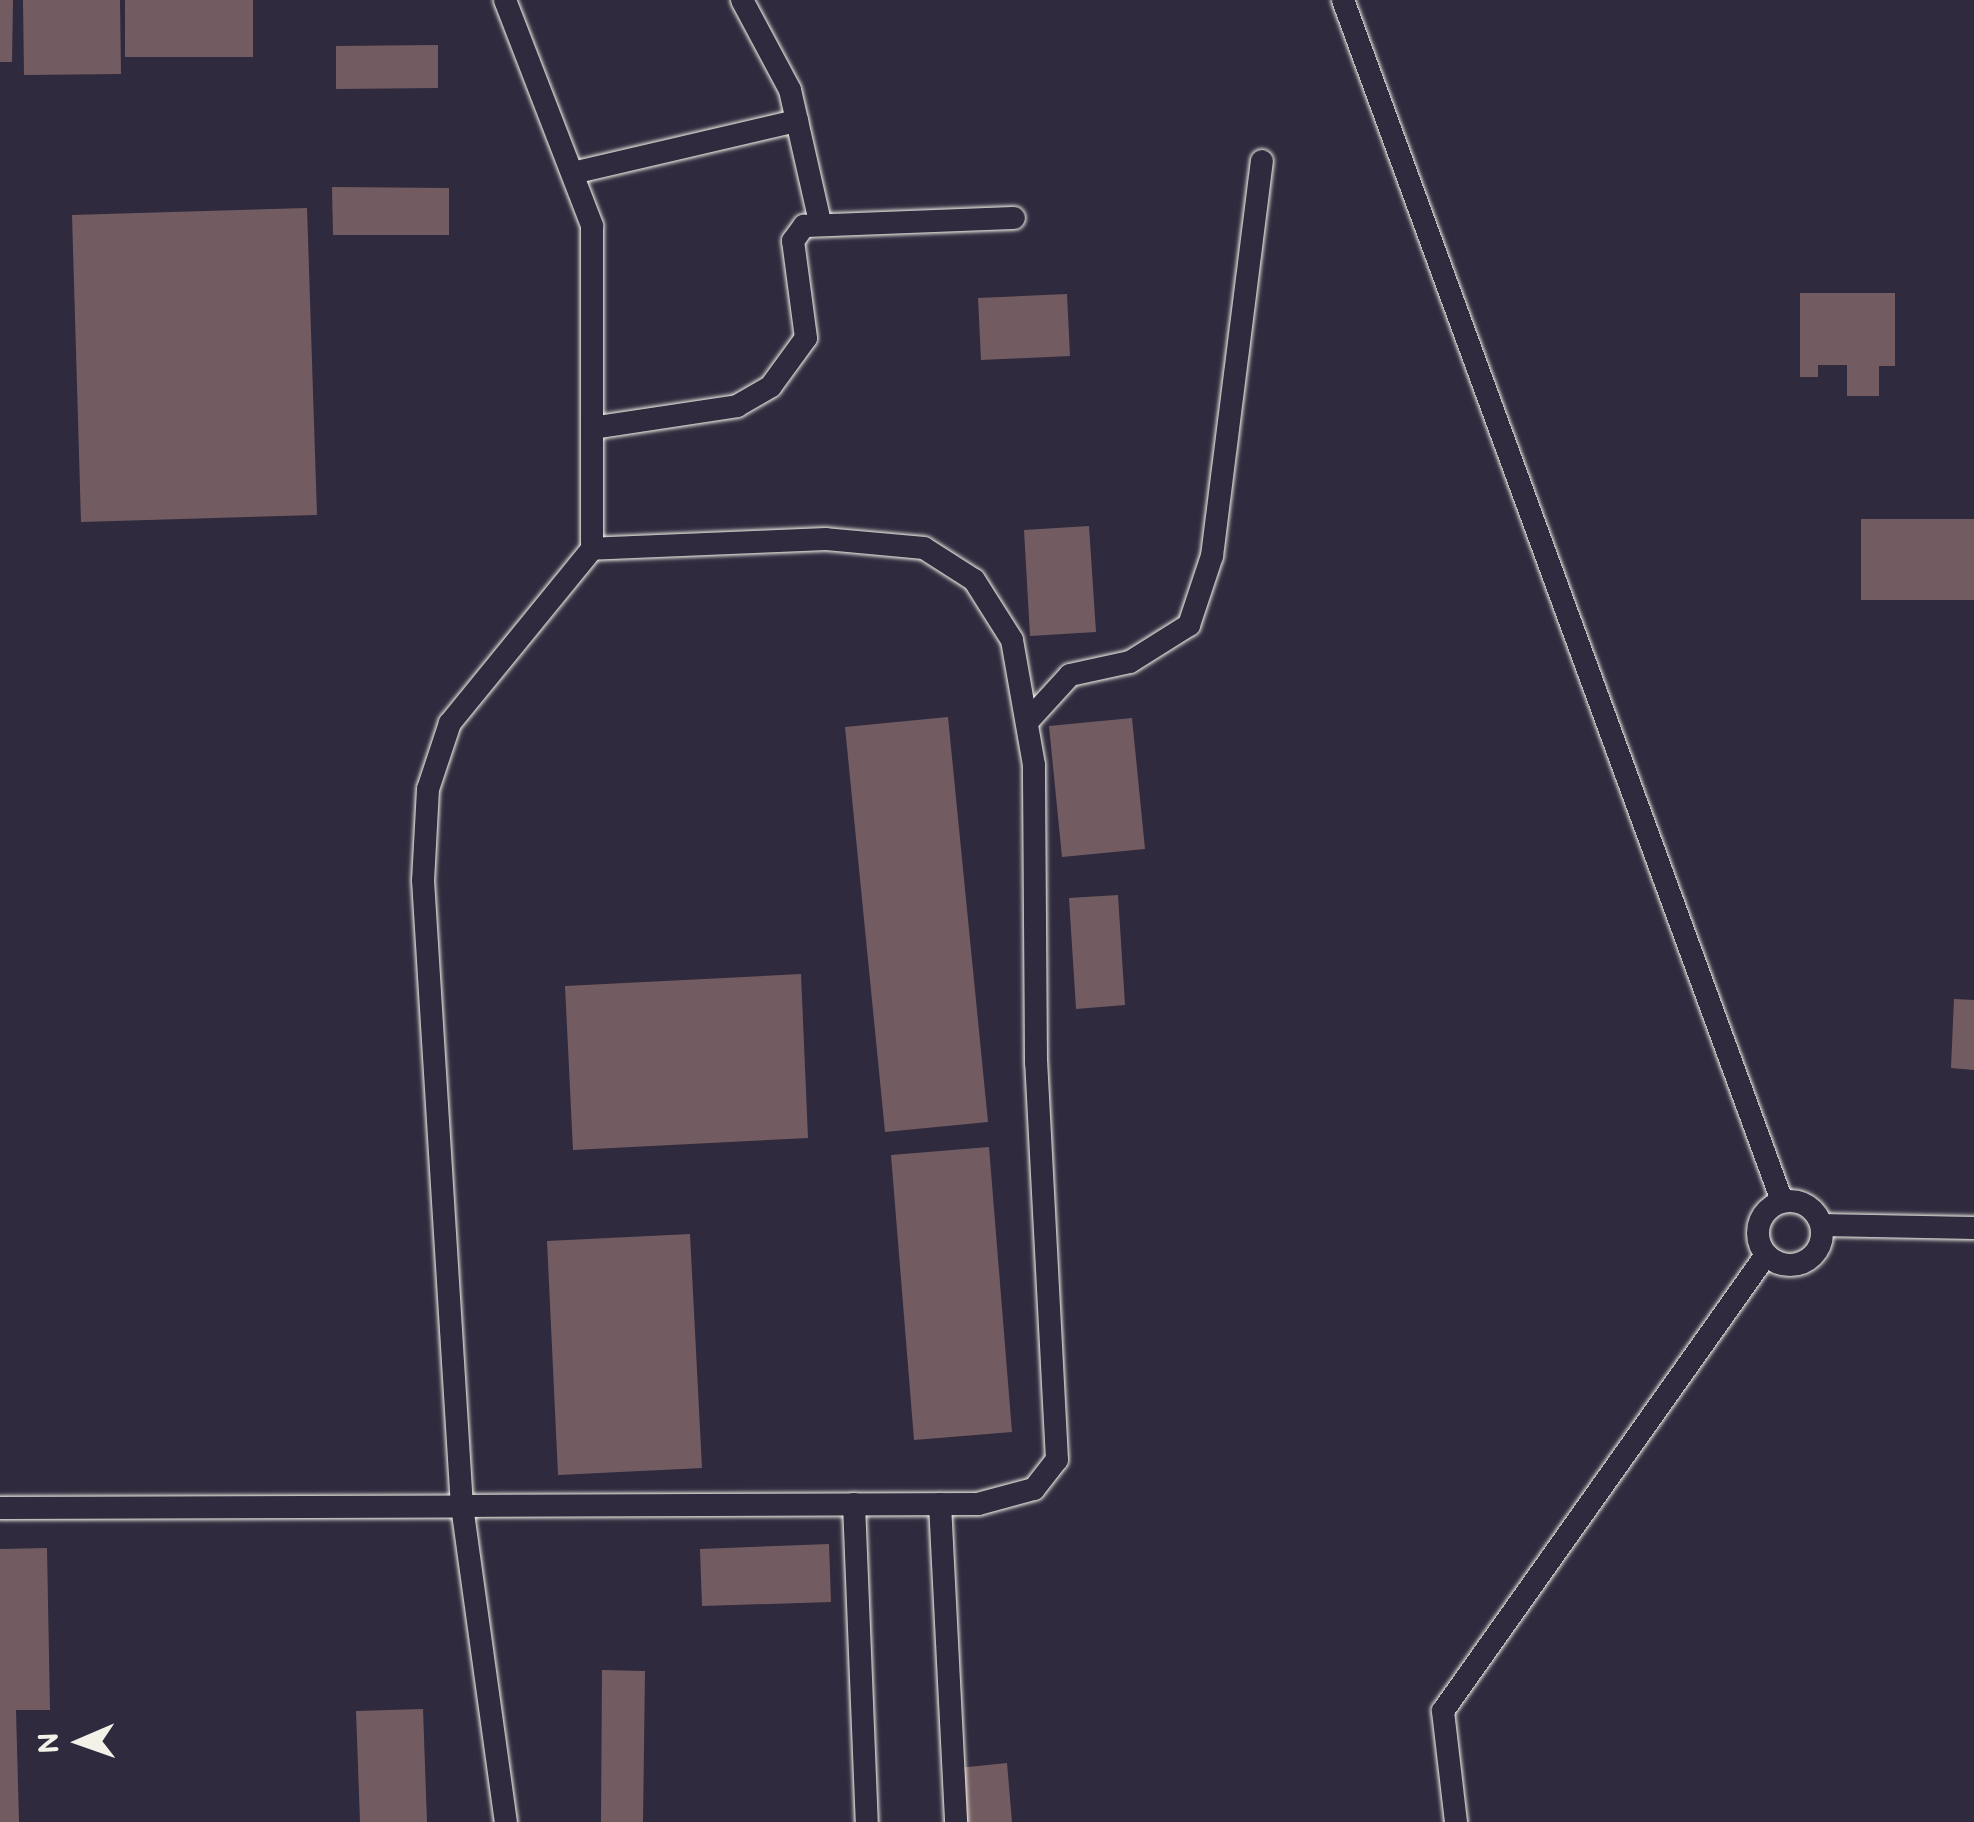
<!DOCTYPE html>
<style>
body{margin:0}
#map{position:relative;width:1974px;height:1822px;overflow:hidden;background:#2f2a3d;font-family:"Balsamiq Sans",sans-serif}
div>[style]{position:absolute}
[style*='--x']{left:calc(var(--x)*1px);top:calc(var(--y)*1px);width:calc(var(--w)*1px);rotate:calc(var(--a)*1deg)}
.building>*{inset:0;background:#735c61}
.roads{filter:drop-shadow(0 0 2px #f4f1e8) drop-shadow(0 0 2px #f4f1e8)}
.service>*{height:22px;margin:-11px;padding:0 11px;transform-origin:11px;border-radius:11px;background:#2f2a3d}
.service>.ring{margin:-11px;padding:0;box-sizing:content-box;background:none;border:22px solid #2f2a3d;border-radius:50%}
span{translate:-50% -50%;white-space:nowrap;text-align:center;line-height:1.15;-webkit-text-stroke:8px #2f2a3d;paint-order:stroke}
.north{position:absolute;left:30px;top:1692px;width:100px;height:100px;-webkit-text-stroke:8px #2f2a3d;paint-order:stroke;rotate:268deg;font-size:28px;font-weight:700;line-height:40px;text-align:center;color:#f4f1e8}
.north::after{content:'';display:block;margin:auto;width:35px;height:45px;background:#f4f1e8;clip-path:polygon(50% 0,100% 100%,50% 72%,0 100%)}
</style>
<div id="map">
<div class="building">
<div style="clip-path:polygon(0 0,13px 0,12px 62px,0 62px)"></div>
<div style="clip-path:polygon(23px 0,120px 0,121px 74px,24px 75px)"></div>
<div style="clip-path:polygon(125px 0,253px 0,253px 57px,125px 57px)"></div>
<div style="clip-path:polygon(438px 45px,438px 88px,336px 89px,336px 46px)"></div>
<div style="clip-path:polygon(332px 187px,449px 188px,449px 235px,333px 235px)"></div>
<div style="clip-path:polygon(307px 208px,317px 515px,81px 522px,72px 215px)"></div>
<div style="clip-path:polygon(1800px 293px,1895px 293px,1895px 366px,1879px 366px,1879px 396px,1847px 396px,1847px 365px,1818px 365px,1818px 377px,1800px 377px)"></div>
<div style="clip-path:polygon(1067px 294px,1070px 356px,981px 360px,978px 298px)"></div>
<div style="clip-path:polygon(1861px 519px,1974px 519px,1974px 600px,1861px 600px)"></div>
<div style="clip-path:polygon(1089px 526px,1096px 632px,1030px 636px,1024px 530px)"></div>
<div style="clip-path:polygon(948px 717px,988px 1122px,885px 1132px,845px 727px)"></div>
<div style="clip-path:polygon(1132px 718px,1145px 849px,1062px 857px,1049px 726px)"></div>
<div style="clip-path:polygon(1118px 895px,1125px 1005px,1076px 1009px,1069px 898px)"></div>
<div style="clip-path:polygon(801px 974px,808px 1138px,573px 1150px,565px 986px)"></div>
<div style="clip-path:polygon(1954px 999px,1974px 1000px,1974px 1070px,1951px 1068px)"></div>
<div style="clip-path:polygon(989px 1147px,1012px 1432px,914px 1440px,891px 1155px)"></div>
<div style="clip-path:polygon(690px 1234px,702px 1468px,558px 1475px,547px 1241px)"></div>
<div style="clip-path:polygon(829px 1544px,831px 1602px,702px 1606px,700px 1549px)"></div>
<div style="clip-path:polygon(47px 1548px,50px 1710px,16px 1710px,19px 1822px,0 1822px,0 1549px)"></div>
<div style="clip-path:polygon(602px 1670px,645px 1671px,643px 1822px,601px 1822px)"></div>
<div style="clip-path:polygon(423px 1709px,427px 1822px,360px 1822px,356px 1711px)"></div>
<div style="clip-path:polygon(1007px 1763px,1012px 1822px,962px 1822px,958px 1768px)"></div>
</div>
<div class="roads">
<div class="service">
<div style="--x:505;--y:0;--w:242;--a:68.9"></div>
<div style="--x:592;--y:226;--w:323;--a:90"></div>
<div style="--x:742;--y:0;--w:102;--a:61.9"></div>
<div style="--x:790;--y:90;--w:135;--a:77.2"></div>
<div style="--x:1343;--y:0;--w:1279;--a:69.92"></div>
<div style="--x:577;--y:172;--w:226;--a:-13.1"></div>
<div style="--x:592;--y:428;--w:147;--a:-8.6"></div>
<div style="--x:737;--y:406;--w:39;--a:-30"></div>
<div style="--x:771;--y:386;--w:59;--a:-53.9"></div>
<div style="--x:806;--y:338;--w:98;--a:-97.6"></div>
<div style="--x:793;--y:241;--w:19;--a:-54"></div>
<div style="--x:804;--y:226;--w:210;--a:-2.2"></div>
<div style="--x:1028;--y:721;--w:62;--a:-47.6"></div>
<div style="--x:1070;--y:675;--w:61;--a:-12.2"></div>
<div style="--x:1130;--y:662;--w:70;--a:-32.1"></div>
<div style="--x:1189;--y:625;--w:73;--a:-71.6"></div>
<div style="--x:1212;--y:556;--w:398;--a:-82.8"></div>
<div class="ring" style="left:1758px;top:1201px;width:42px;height:42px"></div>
<div style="--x:1822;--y:1225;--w:152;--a:1.1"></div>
<div style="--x:854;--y:1504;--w:318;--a:87.7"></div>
<div style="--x:940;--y:1504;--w:318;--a:87.1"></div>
<div style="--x:0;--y:1508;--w:462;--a:-0.2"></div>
<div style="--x:462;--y:1506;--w:516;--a:-0.22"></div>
<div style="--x:978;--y:1504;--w:58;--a:-15"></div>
<div style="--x:1034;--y:1489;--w:37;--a:-52"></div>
<div style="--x:1057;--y:1460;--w:398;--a:-93"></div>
<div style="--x:1036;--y:1063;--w:298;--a:-90.4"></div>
<div style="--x:1034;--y:765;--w:127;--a:-100"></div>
<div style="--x:1012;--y:640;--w:71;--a:-122.3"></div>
<div style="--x:974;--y:580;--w:59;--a:-147.4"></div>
<div style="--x:924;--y:548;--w:98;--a:-174.8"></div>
<div style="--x:826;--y:539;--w:234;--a:177.6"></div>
<div style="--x:592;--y:549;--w:225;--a:129.2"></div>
<div style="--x:450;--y:723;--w:70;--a:108.4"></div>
<div style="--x:428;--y:789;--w:91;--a:93.1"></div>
<div style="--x:423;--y:880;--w:627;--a:86.44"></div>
<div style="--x:462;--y:1506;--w:319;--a:82.1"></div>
<div style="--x:1456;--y:1822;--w:112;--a:-96.7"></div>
<div style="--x:1443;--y:1711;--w:559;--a:-54.69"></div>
</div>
</div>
<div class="north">N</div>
</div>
